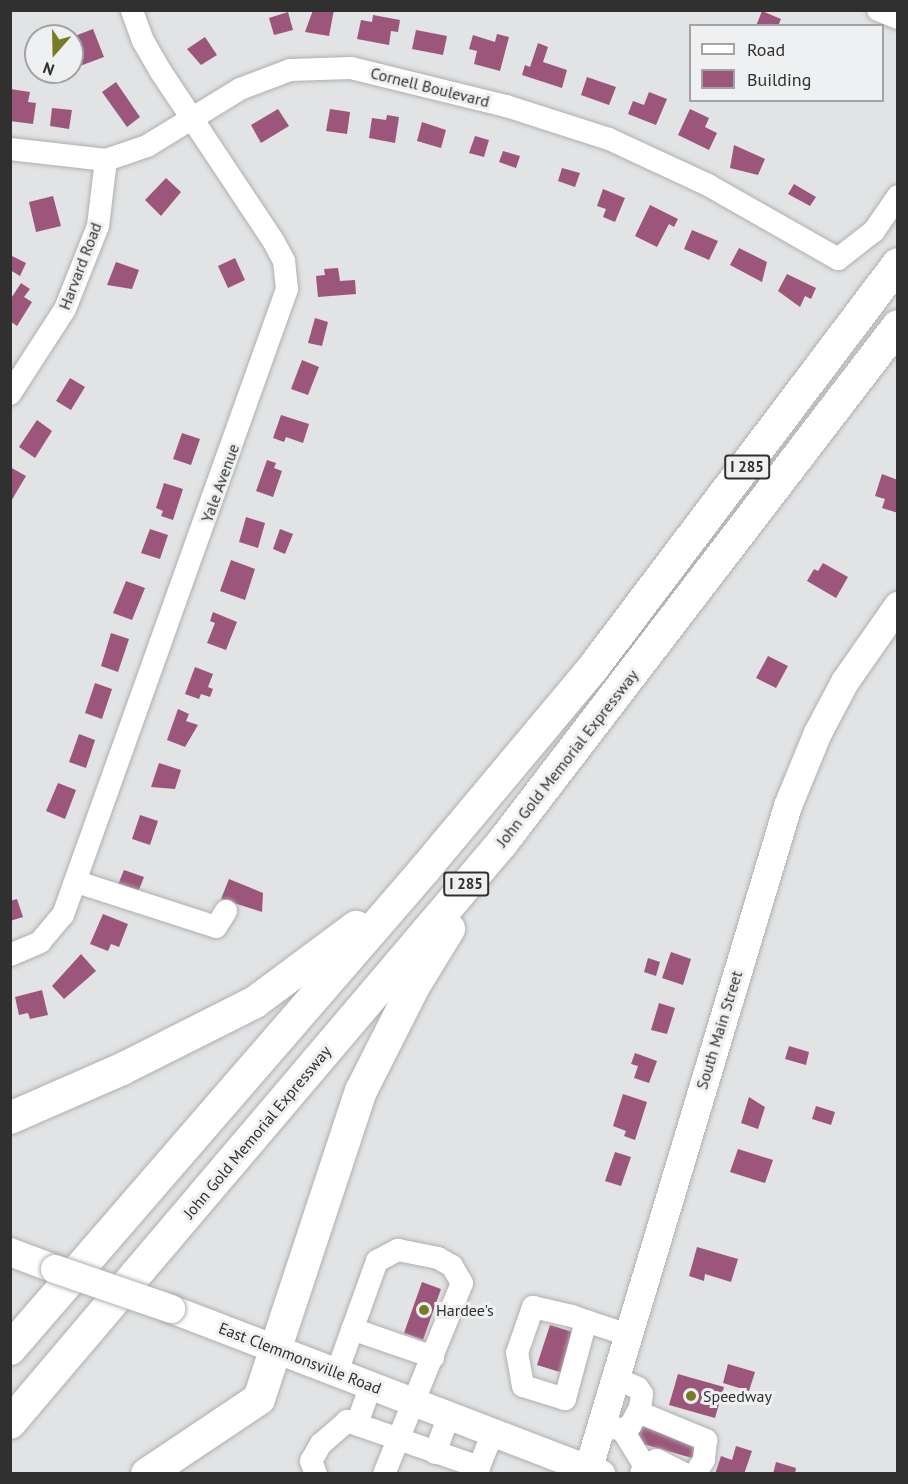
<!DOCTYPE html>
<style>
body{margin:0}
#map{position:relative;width:908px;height:1484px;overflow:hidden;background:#e2e3e4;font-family:"PT Sans",sans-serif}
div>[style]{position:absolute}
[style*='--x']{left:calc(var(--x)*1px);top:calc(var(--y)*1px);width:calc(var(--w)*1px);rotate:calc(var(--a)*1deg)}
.building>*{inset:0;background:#9c567b}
.roads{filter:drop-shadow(0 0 2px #afafb0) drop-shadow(0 0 2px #afafb0)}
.minor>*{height:22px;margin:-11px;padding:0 11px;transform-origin:11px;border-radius:11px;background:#fff}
.major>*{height:28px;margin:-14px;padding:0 14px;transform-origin:14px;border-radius:14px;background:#fff}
.highway>*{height:32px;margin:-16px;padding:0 16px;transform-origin:16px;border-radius:16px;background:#fff}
.bridges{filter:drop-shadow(0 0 2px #afafb0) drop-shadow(0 0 2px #afafb0)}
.major-bridge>*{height:28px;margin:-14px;padding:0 14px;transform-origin:14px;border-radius:14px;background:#fff}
.dots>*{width:16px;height:16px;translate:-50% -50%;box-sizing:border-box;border:3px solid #eff0f1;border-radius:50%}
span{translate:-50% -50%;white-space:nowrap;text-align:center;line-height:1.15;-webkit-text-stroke:6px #eff0f1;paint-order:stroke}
.shield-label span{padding:2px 4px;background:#eff0f1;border:2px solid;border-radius:4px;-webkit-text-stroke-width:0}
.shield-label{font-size:15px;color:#303030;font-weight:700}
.street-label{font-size:16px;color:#303030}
.poi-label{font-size:16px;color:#303030}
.left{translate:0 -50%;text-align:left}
.frame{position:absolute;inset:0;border:12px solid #303030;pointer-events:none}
.legend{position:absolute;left:689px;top:24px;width:195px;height:78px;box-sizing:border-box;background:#eff0f1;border:2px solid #a3a3a4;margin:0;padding:8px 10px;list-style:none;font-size:18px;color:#303030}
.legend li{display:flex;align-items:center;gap:12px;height:30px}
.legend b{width:30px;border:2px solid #a3a3a4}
.north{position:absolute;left:24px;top:24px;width:60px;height:60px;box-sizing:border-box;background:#eff0f1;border:2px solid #a3a3a4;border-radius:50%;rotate:200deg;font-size:16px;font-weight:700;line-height:24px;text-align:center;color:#303030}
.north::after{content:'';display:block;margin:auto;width:21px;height:27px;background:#767b24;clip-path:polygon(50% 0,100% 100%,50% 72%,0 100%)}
</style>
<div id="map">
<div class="building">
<div style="clip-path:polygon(313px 10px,334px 10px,329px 36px,305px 32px)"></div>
<div style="clip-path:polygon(762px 11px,781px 19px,778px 26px,756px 26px)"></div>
<div style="clip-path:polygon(288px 12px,293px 30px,274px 35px,269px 18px)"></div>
<div style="clip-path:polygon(373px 15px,400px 20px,398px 32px,391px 31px,389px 45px,357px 39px,361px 20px,372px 22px)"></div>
<div style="clip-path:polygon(93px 29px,104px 57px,80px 66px,72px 37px)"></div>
<div style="clip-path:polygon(416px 30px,447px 36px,443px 55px,412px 49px)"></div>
<div style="clip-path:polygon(497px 34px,509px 37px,500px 71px,474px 64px,477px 51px,469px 49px,473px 35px,495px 42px)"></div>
<div style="clip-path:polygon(205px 37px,217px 55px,201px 65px,187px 49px)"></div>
<div style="clip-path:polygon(538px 43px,548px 47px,543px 62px,567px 70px,562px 88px,522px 75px,525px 65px,530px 67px)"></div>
<div style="clip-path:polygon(587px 77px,616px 87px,609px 105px,581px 95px)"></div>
<div style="clip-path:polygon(116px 82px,140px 117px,127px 127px,102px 92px)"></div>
<div style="clip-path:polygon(10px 89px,30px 92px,28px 102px,36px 103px,33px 124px,10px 121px)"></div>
<div style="clip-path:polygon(649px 92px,667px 99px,656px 125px,628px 114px,633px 101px,644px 105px)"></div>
<div style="clip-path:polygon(52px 108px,72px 110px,69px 129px,50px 126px)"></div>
<div style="clip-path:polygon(278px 109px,289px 126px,261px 143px,251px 125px)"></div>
<div style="clip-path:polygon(330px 109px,350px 112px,347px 134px,326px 131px)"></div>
<div style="clip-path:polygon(690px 109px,709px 118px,705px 127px,717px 133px,709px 150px,678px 135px)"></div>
<div style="clip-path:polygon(387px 115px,399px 117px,395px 143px,369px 138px,372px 118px,386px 120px)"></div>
<div style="clip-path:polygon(422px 122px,446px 130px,441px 148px,417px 141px)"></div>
<div style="clip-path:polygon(475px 136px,489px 140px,484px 157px,469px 153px)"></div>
<div style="clip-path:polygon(734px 145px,765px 159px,758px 175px,730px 168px)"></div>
<div style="clip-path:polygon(503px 151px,520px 156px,516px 168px,499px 162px)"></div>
<div style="clip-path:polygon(562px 168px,580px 173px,575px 187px,558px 181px)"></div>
<div style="clip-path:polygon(166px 178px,181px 192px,161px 216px,145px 200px)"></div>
<div style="clip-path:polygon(794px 184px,816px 197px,810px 206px,788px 194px)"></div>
<div style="clip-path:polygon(603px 189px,625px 198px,615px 222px,603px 217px,606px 209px,597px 206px)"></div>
<div style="clip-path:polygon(53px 196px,61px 226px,36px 232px,29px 202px)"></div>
<div style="clip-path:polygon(650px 205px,678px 219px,674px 227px,669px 224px,657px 247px,635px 236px)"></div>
<div style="clip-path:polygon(692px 230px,718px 241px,709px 260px,684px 249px)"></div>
<div style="clip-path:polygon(739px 248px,767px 262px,762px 282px,730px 265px)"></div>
<div style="clip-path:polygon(12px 256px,26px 263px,20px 276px,10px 270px)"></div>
<div style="clip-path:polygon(235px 258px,245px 280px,228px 288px,218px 266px)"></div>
<div style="clip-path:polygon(116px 262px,139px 270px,132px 289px,107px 285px)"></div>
<div style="clip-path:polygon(338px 268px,340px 281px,355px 280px,356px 294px,318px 297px,316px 276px,325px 275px,324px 269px)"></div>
<div style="clip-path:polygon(787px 274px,816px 288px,811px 299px,805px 296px,800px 307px,778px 291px)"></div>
<div style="clip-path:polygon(21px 283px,30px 289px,24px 297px,32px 302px,17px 326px,10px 321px,10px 300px)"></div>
<div style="clip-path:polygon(315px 318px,328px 322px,322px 346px,308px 343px)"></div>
<div style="clip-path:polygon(302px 360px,319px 367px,308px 395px,291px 389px)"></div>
<div style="clip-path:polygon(70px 378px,85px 387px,71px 410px,56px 401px)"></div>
<div style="clip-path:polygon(281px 415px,309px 424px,303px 443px,286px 437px,284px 442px,273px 438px)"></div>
<div style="clip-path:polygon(37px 420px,52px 431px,35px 458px,19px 447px)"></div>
<div style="clip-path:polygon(182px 433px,200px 439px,191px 465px,173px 459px)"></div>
<div style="clip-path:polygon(267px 460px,276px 463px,274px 468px,282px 471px,273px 497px,256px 491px)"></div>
<div style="clip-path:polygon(10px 467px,26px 476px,10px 503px)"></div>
<div style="clip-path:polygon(882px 474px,898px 480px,898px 513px,882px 508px,885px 499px,875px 496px)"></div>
<div style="clip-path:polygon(164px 483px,183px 489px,173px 520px,161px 516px,163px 511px,156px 508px)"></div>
<div style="clip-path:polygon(246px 517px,265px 523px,258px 548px,239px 542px)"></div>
<div style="clip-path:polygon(150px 529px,168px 535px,160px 559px,141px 553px)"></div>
<div style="clip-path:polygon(280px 529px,293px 534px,285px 554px,273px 549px)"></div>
<div style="clip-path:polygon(231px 560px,255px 569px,245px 600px,220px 591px)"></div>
<div style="clip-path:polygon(823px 563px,848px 577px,836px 598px,807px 581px,814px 569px,818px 571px)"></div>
<div style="clip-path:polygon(126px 581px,145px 588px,132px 620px,113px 613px)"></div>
<div style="clip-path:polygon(213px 612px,237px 622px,226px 650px,207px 643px,215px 623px,210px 621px)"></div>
<div style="clip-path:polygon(111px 633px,129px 639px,118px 672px,101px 666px)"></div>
<div style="clip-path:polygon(768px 656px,788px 666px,776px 688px,756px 678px)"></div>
<div style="clip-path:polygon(195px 667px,213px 674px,208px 687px,213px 689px,210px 697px,201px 694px,199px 699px,185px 694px)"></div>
<div style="clip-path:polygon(95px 683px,112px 689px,102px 719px,85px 713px)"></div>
<div style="clip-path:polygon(178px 709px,189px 714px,186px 721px,198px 725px,185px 747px,167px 740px)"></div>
<div style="clip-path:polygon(79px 734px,95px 740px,86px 768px,69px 762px)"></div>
<div style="clip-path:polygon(159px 763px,181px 770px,175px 789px,151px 787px)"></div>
<div style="clip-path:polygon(58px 783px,76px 790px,65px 819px,46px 811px)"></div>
<div style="clip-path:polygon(140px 815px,158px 821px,150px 845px,132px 839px)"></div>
<div style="clip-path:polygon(124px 870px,144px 877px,137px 895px,117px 887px)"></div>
<div style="clip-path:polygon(229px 879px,263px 893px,262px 912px,221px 899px)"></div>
<div style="clip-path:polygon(17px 899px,23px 917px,10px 921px,10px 901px)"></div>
<div style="clip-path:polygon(103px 914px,128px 924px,119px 947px,111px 944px,108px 951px,90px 944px)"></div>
<div style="clip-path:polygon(671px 952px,691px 959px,683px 985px,662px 978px)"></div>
<div style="clip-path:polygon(81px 954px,96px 971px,64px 999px,52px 986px)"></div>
<div style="clip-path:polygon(648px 958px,660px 962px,656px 976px,644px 972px)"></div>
<div style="clip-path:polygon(42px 990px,48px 1015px,30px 1019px,28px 1013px,19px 1015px,15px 997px)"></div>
<div style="clip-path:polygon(659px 1003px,675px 1008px,667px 1034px,651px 1030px)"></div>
<div style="clip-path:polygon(789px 1046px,809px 1052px,806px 1065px,785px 1059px)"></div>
<div style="clip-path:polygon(635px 1053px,657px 1061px,649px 1083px,634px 1078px,638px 1066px,631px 1064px)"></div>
<div style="clip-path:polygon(623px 1094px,647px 1102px,635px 1140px,624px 1136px,626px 1131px,613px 1126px)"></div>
<div style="clip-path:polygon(749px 1097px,765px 1107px,758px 1129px,741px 1123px)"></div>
<div style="clip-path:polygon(816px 1106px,835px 1112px,831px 1125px,812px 1119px)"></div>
<div style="clip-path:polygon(738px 1149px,773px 1160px,765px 1183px,730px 1172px)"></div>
<div style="clip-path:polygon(615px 1152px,631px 1157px,621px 1186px,605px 1181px)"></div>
<div style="clip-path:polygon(697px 1247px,738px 1259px,731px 1282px,705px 1274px,704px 1281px,689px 1276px)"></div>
<div style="clip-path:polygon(422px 1282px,441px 1289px,423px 1340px,404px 1333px)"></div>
<div style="clip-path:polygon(550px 1325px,576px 1333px,563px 1373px,537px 1365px)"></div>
<div style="clip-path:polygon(728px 1364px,755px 1372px,749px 1391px,723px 1383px)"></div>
<div style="clip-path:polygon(678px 1374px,724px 1387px,715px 1418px,669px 1405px)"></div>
<div style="clip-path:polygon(634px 1423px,704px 1443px,699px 1460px,629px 1440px)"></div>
<div style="clip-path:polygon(736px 1446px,752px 1451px,744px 1474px,715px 1474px,721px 1456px,732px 1460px)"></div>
<div style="clip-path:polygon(776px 1462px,796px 1468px,795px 1474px,773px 1474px)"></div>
</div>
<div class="roads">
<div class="minor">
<div style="--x:878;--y:10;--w:22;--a:22"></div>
<div style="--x:10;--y:149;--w:97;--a:6.5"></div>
<div style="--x:106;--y:160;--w:43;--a:-18.9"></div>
<div style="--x:147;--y:146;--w:109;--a:-31.5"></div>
<div style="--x:240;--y:89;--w:53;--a:-20.8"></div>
<div style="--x:290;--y:70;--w:61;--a:-1.9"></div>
<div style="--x:351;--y:68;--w:160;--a:13.8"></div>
<div style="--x:506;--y:106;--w:108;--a:17.8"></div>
<div style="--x:609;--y:139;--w:109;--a:24.9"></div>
<div style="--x:708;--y:185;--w:150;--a:29.6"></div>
<div style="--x:838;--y:259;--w:46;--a:-37.9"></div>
<div style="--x:874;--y:231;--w:42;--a:-55.6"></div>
<div style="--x:10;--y:394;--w:101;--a:-57.1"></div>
<div style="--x:65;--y:309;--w:89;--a:-68.3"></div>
<div style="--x:98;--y:226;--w:66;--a:-83.1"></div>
<div style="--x:77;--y:882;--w:146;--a:17.9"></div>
<div style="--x:216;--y:927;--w:19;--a:-58"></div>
<div style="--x:10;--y:955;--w:33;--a:-23"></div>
<div style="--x:40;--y:942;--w:35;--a:-50"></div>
<div style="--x:63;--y:915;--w:665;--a:-70.31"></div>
<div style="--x:287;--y:289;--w:28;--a:-96"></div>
<div style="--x:284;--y:261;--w:21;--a:-118"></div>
<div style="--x:274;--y:242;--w:204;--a:-123.6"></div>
<div style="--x:161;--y:72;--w:36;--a:-120"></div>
<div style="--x:143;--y:41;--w:33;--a:-110"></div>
<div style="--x:586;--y:1321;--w:81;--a:105.1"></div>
<div style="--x:565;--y:1399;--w:44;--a:-162.8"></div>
<div style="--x:523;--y:1386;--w:34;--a:-100"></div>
<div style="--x:517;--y:1353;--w:49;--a:-70.8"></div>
<div style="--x:533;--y:1307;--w:40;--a:13"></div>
<div style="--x:572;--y:1316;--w:15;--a:20"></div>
<div style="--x:586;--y:1321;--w:44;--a:18.4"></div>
<div style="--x:352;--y:1329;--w:86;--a:19.1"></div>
<div style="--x:337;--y:1372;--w:118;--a:-70.2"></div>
<div style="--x:377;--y:1261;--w:24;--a:-28"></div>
<div style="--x:398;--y:1250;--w:41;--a:11.3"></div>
<div style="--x:438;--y:1258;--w:16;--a:30"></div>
<div style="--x:452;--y:1266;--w:20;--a:60"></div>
<div style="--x:462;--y:1283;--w:206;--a:112.2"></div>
<div style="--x:638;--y:1412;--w:74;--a:22.4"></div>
<div style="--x:706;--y:1440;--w:20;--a:96"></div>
<div style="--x:704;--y:1460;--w:17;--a:123"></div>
<div style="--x:357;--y:1424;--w:41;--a:-70.3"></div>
<div style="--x:600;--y:1427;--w:22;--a:5"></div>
<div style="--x:622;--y:1429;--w:9;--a:-21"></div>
<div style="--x:630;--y:1426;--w:21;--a:-61"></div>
<div style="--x:640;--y:1408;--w:14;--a:-82"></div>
<div style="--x:642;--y:1394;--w:7;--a:-124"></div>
<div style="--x:638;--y:1388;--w:25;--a:-157"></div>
<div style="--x:622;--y:1429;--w:42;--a:58.6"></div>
<div style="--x:435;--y:1453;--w:40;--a:-69.8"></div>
<div style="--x:316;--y:1474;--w:14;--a:-111"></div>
<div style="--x:311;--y:1461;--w:20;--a:-60"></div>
<div style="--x:321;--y:1444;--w:35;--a:-41"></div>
<div style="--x:347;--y:1421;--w:140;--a:19.2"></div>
<div style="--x:479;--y:1467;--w:37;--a:-68"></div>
<div style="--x:641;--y:1474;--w:9;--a:-72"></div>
<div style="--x:644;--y:1465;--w:14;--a:-21"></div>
<div style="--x:657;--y:1460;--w:31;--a:27"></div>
</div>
<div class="major">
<div style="--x:10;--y:1252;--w:48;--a:20.7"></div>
<div style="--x:171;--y:1309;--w:461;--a:21"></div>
<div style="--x:587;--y:1474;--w:698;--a:-73.25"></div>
<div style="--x:788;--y:806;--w:79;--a:-67.7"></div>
<div style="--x:818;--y:733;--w:58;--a:-62.1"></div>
<div style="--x:845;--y:682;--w:93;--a:-55.1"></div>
</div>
<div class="highway">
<div style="--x:10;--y:1118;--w:122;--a:-23.6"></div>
<div style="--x:122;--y:1069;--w:149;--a:-26.7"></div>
<div style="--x:255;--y:1002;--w:126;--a:-36.6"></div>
<div style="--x:10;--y:1349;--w:635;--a:-49.15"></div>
<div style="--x:425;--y:869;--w:262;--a:-50.1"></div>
<div style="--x:593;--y:668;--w:506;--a:-52.95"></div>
<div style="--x:10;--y:1423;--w:761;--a:-49.69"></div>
<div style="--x:502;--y:843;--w:651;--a:-52.55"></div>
<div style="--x:147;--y:1474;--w:135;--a:-33.8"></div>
<div style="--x:259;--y:1399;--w:324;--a:-71.7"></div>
<div style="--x:361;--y:1091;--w:118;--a:-63.2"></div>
<div style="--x:414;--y:986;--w:67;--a:-58.4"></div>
</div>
</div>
<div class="bridges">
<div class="major-bridge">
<div style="--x:55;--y:1269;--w:123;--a:19"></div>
</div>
</div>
<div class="dots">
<div style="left:424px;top:1310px;background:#767b24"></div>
<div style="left:691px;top:1396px;background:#767b24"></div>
</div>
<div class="shield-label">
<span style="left:747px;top:467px">I 285</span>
<span style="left:466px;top:884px">I 285</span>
</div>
<div class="street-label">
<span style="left:430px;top:87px;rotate:14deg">Cornell Boulevard</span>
<span style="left:80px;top:266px;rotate:-69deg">Harvard Road</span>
<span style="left:220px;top:483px;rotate:-70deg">Yale Avenue</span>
<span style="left:567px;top:758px;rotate:-52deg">John Gold Memorial Expressway</span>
<span style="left:719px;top:1030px;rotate:-73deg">South Main Street</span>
<span style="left:257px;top:1132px;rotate:-50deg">John Gold Memorial Expressway</span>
<span style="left:300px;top:1358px;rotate:21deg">East Clemmonsville Road</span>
</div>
<div class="poi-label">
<span class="left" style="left:436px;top:1310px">Hardee's</span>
<span class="left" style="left:703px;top:1396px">Speedway</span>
</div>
<div class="frame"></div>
<ul class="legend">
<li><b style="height:8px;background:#fff"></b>Road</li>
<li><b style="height:16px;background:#9c567b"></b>Building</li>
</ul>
<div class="north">N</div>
</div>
